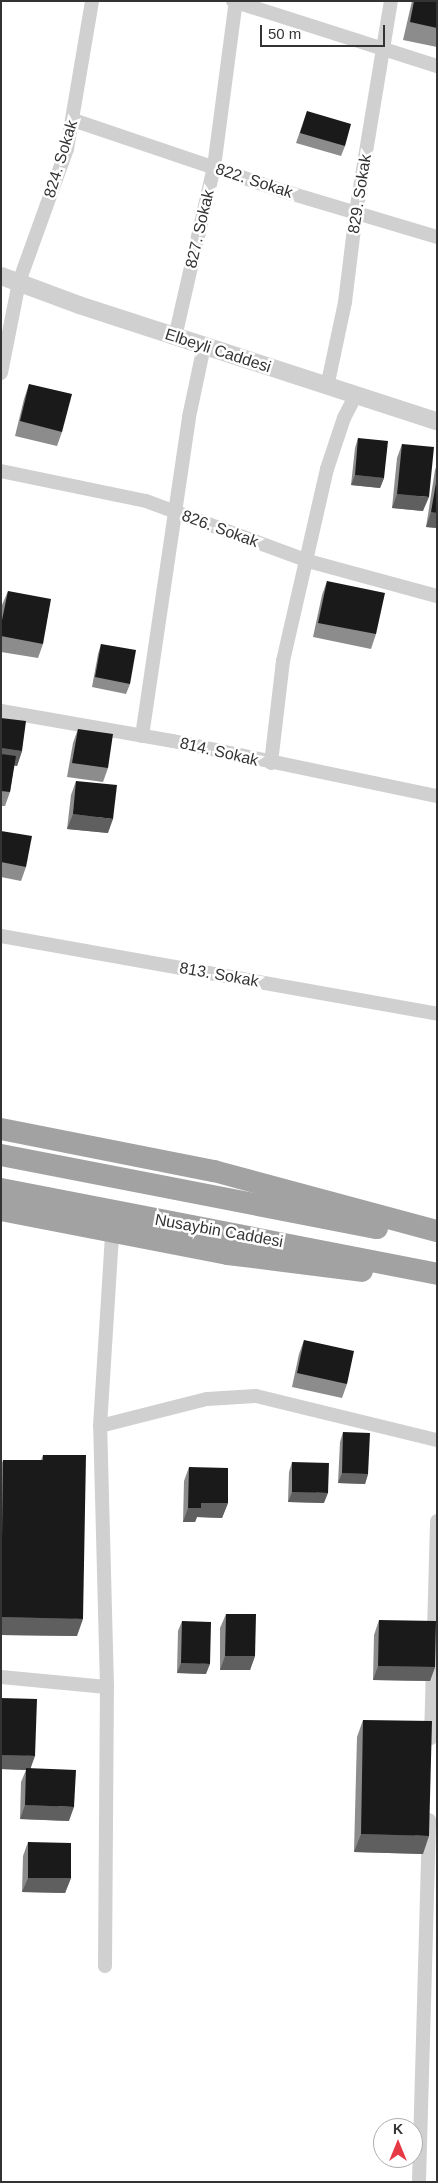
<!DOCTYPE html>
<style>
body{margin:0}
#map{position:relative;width:438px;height:2183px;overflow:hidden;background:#fff;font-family:Arial,sans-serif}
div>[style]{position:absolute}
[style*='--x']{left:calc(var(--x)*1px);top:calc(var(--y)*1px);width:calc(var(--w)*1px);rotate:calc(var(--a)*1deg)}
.minor>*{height:14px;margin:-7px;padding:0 7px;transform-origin:7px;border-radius:7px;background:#d0d0d0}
.tertiary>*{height:18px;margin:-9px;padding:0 9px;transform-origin:9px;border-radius:9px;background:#d0d0d0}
.trunk>*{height:22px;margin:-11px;padding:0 11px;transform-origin:11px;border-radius:11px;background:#a2a2a2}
.wall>*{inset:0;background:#8c8c8c}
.shaded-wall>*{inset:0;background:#5f5f5f}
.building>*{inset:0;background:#1a1a1a}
span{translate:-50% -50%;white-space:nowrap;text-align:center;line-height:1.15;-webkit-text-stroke:5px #fff;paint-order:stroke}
.street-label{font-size:16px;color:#333}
.frame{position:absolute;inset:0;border:2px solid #333;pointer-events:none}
.north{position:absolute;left:373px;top:2118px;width:50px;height:50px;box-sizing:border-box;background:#fff;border:1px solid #adadad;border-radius:50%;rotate:0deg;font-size:14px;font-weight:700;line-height:20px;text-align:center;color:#333}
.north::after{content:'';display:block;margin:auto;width:18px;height:22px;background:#e63946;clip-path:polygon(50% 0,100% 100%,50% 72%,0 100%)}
.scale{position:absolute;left:260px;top:25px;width:125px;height:22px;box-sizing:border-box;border:2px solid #333;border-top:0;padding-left:6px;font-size:15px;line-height:18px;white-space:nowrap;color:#333;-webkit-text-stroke:4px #fff;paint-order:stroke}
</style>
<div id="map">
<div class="minor">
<div style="--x:233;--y:1;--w:214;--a:17.7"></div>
<div style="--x:73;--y:120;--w:222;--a:18.7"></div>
<div style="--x:283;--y:191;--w:161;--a:16.6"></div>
<div style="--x:175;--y:337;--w:174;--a:-77.1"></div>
<div style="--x:214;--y:167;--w:167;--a:-82.5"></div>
<div style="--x:1;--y:373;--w:93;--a:-78.8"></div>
<div style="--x:19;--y:282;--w:141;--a:-70.2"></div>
<div style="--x:67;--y:149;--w:150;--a:-80.4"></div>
<div style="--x:327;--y:387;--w:87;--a:-78"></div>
<div style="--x:345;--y:302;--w:91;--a:-83"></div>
<div style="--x:356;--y:212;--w:214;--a:-80.6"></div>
<div style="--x:1;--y:471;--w:148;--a:11.7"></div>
<div style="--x:146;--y:501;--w:173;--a:20.3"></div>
<div style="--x:308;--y:561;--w:134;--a:15.2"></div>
<div style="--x:1;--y:711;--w:175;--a:9.9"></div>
<div style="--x:173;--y:741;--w:270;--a:11.8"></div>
<div style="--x:142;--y:736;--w:322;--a:-81.6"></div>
<div style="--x:189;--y:417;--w:73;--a:-78.1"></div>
<div style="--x:271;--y:763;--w:103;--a:-83.3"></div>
<div style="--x:283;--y:661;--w:197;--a:-77.1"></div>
<div style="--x:327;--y:469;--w:54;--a:-71.6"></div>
<div style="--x:344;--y:418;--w:25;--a:-63"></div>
<div style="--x:1;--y:936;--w:443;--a:10.1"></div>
<div style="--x:100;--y:1426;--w:110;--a:-14.2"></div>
<div style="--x:207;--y:1399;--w:49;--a:-3.5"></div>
<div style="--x:256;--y:1396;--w:186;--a:13.7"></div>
<div style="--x:1;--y:1677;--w:106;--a:5.4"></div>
<div style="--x:431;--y:1738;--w:217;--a:-88.4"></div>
<div style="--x:105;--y:1966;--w:279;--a:-89.6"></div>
<div style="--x:107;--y:1687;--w:261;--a:-91.5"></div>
<div style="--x:100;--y:1426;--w:193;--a:-86.4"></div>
<div style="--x:419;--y:2182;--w:362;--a:-88.4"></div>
</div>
<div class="tertiary">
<div style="--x:1;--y:276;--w:83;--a:20.4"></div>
<div style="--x:79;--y:305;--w:376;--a:18"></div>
</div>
<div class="trunk">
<div style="--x:1;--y:1129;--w:217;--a:11.2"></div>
<div style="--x:214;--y:1171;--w:231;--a:15.1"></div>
<div style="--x:1;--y:1155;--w:383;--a:11"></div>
<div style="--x:1;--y:1189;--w:444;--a:11"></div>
<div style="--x:1;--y:1210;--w:231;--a:11"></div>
<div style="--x:228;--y:1254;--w:135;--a:7.2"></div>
</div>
<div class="wall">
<div style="clip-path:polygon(412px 1px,437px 1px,437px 47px,403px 40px)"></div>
<div style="clip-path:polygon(307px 111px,345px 146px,341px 156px,296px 143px)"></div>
<div style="clip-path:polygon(29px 384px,62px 432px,57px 446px,15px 436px,24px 399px)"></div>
<div style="clip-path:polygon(358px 438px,384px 478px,380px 488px,351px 485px,355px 448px)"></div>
<div style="clip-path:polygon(402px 444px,423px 511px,392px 508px,397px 458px)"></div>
<div style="clip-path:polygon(437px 465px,437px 528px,426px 527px,435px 470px)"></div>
<div style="clip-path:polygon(327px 581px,376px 634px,371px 649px,313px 637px,322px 595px)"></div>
<div style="clip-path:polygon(8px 591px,43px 644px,38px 658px,1px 652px,1px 612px,2px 605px)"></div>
<div style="clip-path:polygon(101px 644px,130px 684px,126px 694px,92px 687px,98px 654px)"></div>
<div style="clip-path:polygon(1px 718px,22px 751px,17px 766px,14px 765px,10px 792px,5px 806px,1px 806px)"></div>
<div style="clip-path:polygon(78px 729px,108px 768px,103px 782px,67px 777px,73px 743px)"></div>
<div style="clip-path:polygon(76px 781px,108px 833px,67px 829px,71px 795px)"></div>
<div style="clip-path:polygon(1px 831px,26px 867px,21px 881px,1px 877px)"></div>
<div style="clip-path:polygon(304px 1340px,347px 1384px,342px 1398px,292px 1387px,299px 1354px)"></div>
<div style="clip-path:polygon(343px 1432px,368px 1474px,365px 1484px,338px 1483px,340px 1442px)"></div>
<div style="clip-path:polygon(43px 1455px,77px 1636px,1px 1635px,1px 1465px,3px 1460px,41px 1460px)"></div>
<div style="clip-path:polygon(292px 1462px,324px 1503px,288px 1502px,289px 1472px)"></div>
<div style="clip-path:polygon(189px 1467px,228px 1503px,222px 1518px,197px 1517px,195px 1522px,183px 1522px,184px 1481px)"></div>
<div style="clip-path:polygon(226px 1614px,255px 1656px,250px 1670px,220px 1670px,220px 1628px)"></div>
<div style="clip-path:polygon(379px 1620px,435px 1667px,430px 1681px,373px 1680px,374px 1635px)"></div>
<div style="clip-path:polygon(182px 1621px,206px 1674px,177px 1673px,178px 1631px)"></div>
<div style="clip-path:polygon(1px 1698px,31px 1768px,69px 1821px,20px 1819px,21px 1782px,26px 1770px,1px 1769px)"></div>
<div style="clip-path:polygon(363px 1720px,423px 1854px,354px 1852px,357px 1737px)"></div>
<div style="clip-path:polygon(28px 1842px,71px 1878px,65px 1893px,22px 1892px,23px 1856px)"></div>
</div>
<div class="shaded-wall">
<div style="clip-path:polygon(355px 475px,384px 478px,380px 488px,351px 485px)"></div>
<div style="clip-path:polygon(397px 494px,429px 497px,423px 511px,392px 508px)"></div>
<div style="clip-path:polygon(431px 512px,437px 513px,437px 528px,426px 527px)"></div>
<div style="clip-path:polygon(1px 748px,22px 751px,17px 766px,1px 763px)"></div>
<div style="clip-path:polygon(73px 814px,113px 819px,108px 833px,67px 829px)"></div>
<div style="clip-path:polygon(342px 1473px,368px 1474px,365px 1484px,338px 1483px)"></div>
<div style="clip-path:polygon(292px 1492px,328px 1493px,324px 1503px,288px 1502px)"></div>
<div style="clip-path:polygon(201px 1503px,228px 1503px,222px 1518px,197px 1517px,195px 1522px,183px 1522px,188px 1508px)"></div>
<div style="clip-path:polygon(1px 1617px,83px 1619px,77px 1636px,1px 1635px)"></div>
<div style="clip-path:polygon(225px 1656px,255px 1656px,250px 1670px,220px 1670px)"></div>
<div style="clip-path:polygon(181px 1663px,210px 1664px,206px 1674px,177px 1673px)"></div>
<div style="clip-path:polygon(378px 1666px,435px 1667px,430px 1681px,373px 1680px)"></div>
<div style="clip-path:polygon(1px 1755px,35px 1756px,30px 1770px,26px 1768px,26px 1770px,1px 1769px)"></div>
<div style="clip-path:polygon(25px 1805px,74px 1807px,69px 1821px,20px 1819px)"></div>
<div style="clip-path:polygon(361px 1834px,429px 1836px,423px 1854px,354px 1852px)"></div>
<div style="clip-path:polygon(28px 1878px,71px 1878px,65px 1893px,22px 1892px)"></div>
</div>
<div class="building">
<div style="clip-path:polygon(414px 1px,437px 1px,437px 28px,410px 22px)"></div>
<div style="clip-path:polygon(307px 111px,351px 124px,345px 146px,300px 133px)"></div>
<div style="clip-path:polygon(29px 384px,72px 394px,62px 432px,20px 421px)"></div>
<div style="clip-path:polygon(358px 438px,388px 441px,384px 478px,355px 475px)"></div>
<div style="clip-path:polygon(402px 444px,434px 447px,429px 497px,397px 494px)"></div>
<div style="clip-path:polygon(437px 477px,437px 513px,431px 512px)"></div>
<div style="clip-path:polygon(327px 581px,385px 593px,376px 634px,318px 623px)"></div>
<div style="clip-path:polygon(8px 591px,51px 599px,43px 644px,1px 636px,1px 625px)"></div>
<div style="clip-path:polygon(101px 644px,136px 650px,130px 684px,95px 677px)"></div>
<div style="clip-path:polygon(1px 718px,26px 721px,22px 751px,1px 748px)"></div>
<div style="clip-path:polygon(78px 729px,113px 734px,108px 768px,72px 763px)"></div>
<div style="clip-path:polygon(1px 754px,16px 756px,10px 792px,1px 791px)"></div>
<div style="clip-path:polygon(76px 781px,117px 785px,113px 819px,73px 814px)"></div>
<div style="clip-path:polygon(1px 831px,32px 836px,26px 867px,1px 862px)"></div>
<div style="clip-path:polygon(304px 1340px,354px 1351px,347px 1384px,297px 1373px)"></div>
<div style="clip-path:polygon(343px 1432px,370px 1433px,368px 1474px,342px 1473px)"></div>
<div style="clip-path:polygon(43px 1455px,86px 1455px,83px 1619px,1px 1617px,3px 1460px,43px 1460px)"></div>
<div style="clip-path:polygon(292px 1462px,329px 1463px,328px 1493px,292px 1492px)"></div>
<div style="clip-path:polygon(189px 1467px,228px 1468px,228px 1503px,201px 1503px,201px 1508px,188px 1508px)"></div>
<div style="clip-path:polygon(226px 1614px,256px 1614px,255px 1656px,225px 1656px)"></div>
<div style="clip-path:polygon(379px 1620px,436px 1621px,435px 1667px,378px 1666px)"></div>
<div style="clip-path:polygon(182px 1621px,211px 1622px,210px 1664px,181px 1663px)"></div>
<div style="clip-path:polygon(1px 1698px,37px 1699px,35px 1756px,1px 1755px)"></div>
<div style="clip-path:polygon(363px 1720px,432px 1721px,429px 1836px,361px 1834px)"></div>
<div style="clip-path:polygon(26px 1768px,76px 1770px,74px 1807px,25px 1805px)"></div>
<div style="clip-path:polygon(28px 1842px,71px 1843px,71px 1878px,28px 1878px)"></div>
</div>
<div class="street-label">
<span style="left:61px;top:159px;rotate:-73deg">824. Sokak</span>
<span style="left:254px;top:181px;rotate:18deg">822. Sokak</span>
<span style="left:360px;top:194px;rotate:-81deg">829. Sokak</span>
<span style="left:200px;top:229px;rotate:-77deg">827. Sokak</span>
<span style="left:218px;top:351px;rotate:18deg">Elbeyli Caddesi</span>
<span style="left:220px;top:529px;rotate:20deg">826. Sokak</span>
<span style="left:219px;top:752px;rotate:13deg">814. Sokak</span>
<span style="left:219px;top:975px;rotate:10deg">813. Sokak</span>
<span style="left:219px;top:1231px;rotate:10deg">Nusaybin Caddesi</span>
</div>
<div class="frame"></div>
<div class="north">K</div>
<div class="scale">50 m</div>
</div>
